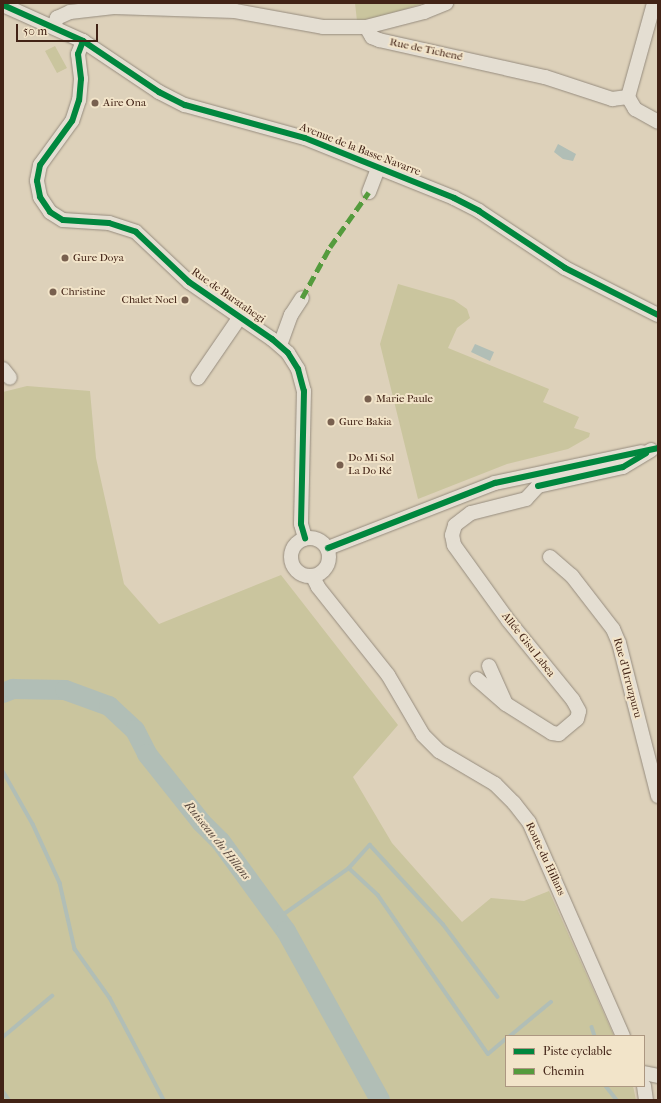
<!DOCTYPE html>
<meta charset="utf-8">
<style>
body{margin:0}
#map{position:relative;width:661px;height:1103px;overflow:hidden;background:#ddd1ba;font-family:"IM FELL French Canon",serif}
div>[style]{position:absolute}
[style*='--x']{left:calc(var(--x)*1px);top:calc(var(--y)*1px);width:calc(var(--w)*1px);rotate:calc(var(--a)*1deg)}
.green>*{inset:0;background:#cac59e}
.water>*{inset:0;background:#b1beb6}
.stream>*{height:3.5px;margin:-1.75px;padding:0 1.75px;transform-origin:1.75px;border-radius:1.75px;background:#b1beb6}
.river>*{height:20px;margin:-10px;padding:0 10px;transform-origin:10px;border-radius:10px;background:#b1beb6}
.roads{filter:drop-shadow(0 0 1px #968c7e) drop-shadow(0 0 1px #968c7e)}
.minor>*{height:14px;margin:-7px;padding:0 7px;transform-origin:7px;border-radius:7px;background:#e4ded2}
.minor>.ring{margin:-7px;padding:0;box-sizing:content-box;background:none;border:14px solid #e4ded2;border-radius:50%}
.quiet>*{height:5px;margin-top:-2.5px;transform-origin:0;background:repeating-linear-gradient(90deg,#549b3d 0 10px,transparent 0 15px)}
.cycleway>*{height:6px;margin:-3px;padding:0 3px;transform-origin:3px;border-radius:3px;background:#00873e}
.dots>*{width:11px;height:11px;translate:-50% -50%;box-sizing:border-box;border:2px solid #f2e4c9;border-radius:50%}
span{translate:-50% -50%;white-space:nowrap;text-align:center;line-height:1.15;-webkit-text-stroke:4px #f2e4c9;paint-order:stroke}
.street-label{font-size:11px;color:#422316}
.poi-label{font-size:11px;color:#422316}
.left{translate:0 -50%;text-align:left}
.right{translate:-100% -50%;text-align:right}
.water-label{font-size:12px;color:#59483e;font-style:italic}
.frame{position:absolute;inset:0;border:4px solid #422316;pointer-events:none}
.legend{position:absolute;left:505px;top:1035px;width:140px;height:52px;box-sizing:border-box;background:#f2e4c9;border:1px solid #ac9781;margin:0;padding:5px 7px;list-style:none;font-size:12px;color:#422316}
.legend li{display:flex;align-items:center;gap:8px;height:20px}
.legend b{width:20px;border:1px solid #ac9781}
.scale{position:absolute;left:16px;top:24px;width:82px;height:18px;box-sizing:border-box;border:2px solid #422316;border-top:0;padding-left:5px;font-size:12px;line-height:14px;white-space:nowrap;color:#422316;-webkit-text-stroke:3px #f2e4c9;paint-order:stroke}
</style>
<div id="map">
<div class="green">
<div style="clip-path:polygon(355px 3px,424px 3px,371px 20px,357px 21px)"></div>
<div style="clip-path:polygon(55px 46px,67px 68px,57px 73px,45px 51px)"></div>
<div style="clip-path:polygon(398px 284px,454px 300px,467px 309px,470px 318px,457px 328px,448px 348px,549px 389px,543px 402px,579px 417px,574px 428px,590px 433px,589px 437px,568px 449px,507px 464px,418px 499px,380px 344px)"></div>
<div style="clip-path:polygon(27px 386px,90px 391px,96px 458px,124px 584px,159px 624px,281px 575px,398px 725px,353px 777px,392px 843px,462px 922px,491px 898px,524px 901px,549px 891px,614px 1036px,506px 1036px,506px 1086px,633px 1086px,636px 1100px,3px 1100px,3px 392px)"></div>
</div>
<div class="water">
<div style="clip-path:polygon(558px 144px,576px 154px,573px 161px,563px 159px,554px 152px)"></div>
<div style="clip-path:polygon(475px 344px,494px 352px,490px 361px,471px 352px)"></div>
</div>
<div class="stream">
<div style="--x:3;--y:771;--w:61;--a:60.5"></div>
<div style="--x:33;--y:824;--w:65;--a:65.4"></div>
<div style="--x:60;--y:883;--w:68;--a:77.2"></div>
<div style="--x:75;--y:949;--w:60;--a:54.5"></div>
<div style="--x:110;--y:998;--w:115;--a:62.1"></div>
<div style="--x:349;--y:868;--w:40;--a:43"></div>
<div style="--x:378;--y:895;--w:193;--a:55.3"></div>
<div style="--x:488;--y:1054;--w:23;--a:-40"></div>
<div style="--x:277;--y:919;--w:88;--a:-35.3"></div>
<div style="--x:349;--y:868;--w:31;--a:-48"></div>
<div style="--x:370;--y:845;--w:108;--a:47.3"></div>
<div style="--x:443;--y:924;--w:91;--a:53"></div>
<div style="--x:592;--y:1027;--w:9;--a:72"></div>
<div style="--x:510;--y:1036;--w:53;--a:-39.7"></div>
<div style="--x:3;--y:1037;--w:64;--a:-39.9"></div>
<div style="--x:606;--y:1086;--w:18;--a:52"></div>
<div style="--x:3;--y:1091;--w:11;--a:56"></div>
</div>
<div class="river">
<div style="--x:3;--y:693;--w:11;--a:-22"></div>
<div style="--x:13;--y:689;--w:52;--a:1.1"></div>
<div style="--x:65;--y:690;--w:47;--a:20"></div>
<div style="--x:109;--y:706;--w:35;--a:43"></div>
<div style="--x:135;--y:730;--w:27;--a:63"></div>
<div style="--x:147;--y:754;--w:87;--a:51.5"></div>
<div style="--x:201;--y:822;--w:28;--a:45"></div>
<div style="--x:221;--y:842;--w:110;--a:53.9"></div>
<div style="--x:286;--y:931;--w:193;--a:60.9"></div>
</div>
<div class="roads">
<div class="minor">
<div style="--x:3;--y:5;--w:88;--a:24.2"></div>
<div style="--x:83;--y:41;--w:92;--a:33.9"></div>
<div style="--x:159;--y:92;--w:29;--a:27"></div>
<div style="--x:185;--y:105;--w:124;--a:15.4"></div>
<div style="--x:305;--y:138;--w:161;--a:21.9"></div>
<div style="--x:454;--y:198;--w:28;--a:27"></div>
<div style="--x:479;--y:211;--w:103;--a:33.5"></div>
<div style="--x:565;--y:268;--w:104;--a:26.8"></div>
<div style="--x:54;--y:26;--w:9;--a:-69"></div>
<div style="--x:57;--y:18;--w:14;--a:-25"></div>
<div style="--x:70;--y:12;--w:44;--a:-6.5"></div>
<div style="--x:114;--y:7;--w:121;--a:1.9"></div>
<div style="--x:235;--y:11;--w:89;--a:10.3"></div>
<div style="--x:323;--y:27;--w:43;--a:0"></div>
<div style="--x:366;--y:27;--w:12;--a:59"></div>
<div style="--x:372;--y:37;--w:8;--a:23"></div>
<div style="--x:379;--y:40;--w:170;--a:12.6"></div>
<div style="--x:545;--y:77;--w:71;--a:18.2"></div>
<div style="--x:612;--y:99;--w:16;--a:-7"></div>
<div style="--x:628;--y:97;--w:14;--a:60"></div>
<div style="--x:635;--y:109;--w:26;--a:29"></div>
<div style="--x:366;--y:27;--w:60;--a:-14.5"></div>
<div style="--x:424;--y:12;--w:24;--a:-22"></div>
<div style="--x:83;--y:41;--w:14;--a:111"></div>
<div style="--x:78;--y:54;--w:25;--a:83"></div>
<div style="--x:81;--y:79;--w:21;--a:95"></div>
<div style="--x:79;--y:100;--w:22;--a:108"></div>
<div style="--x:72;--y:121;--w:54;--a:126"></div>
<div style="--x:40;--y:165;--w:16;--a:101"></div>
<div style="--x:37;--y:181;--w:16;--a:79"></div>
<div style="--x:40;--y:197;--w:18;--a:56"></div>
<div style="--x:50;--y:212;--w:15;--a:32"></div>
<div style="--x:63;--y:220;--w:46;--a:3.7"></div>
<div style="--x:109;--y:223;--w:28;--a:18"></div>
<div style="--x:136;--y:232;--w:73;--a:43.3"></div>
<div style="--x:189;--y:282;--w:101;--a:34.5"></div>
<div style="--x:272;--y:339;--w:21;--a:41"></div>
<div style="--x:288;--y:353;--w:19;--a:58"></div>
<div style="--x:298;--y:369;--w:23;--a:75"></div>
<div style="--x:304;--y:391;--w:133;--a:91.3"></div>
<div style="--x:301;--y:524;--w:15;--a:74"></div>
<div style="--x:628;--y:97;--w:98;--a:-74.5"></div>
<div style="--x:369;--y:192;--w:28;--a:-69"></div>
<div style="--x:280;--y:345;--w:32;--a:-70"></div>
<div style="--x:291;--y:315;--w:20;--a:-57"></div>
<div style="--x:3;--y:369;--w:11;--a:52"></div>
<div style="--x:198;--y:378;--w:74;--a:-55.5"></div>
<div class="ring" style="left:291px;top:538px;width:24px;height:24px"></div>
<div style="--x:328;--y:548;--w:179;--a:-21.3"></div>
<div style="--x:495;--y:483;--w:150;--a:-11.9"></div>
<div style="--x:550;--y:557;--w:29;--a:41"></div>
<div style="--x:572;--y:576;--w:67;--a:52.3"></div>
<div style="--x:613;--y:629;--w:15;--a:67"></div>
<div style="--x:619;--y:643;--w:158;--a:75.7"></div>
<div style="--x:313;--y:577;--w:11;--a:63"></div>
<div style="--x:318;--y:587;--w:112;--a:51.5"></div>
<div style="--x:388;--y:675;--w:69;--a:59.7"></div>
<div style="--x:423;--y:735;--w:23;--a:45"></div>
<div style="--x:439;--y:751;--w:65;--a:30.5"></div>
<div style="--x:495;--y:784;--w:27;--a:45"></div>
<div style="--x:514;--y:803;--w:24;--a:52"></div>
<div style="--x:529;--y:822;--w:234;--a:66.3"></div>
<div style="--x:489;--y:666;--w:39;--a:66"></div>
<div style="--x:477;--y:679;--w:38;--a:41"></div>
<div style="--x:506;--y:704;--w:54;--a:32.2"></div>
<div style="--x:552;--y:733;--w:7;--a:8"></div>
<div style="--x:559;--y:734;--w:23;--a:-40"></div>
<div style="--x:577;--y:719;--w:8;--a:-76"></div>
<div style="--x:579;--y:711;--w:13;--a:-119"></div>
<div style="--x:573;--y:700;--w:103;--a:-129.1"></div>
<div style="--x:508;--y:620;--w:92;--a:-125.8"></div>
<div style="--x:454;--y:545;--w:10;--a:-101"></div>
<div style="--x:452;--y:535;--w:10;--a:-73"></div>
<div style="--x:455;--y:525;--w:20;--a:-37"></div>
<div style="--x:471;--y:513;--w:57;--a:-14.3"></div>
<div style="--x:526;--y:499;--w:18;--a:-47"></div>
<div style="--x:538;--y:486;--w:87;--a:-12.6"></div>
<div style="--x:623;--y:467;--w:33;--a:-31"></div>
<div style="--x:644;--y:1073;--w:14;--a:12"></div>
<div style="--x:644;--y:1086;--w:14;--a:82"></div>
</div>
</div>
<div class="quiet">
<div style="--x:302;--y:298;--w:58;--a:-61.2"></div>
<div style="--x:330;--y:247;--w:67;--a:-54.7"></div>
</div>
<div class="cycleway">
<div style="--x:3;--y:5;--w:88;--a:24.2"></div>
<div style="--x:83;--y:41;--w:92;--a:33.9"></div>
<div style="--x:159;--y:92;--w:29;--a:27"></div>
<div style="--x:185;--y:105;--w:124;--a:15.4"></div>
<div style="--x:305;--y:138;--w:161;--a:21.9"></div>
<div style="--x:454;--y:198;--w:28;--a:27"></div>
<div style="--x:479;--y:211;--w:103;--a:33.5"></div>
<div style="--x:565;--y:268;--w:104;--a:26.8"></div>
<div style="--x:83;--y:41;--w:14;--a:111"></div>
<div style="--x:78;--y:54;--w:25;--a:83"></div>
<div style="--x:81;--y:79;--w:21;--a:95"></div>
<div style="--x:79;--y:100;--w:22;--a:108"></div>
<div style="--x:72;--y:121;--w:54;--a:126"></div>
<div style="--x:40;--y:165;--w:16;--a:101"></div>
<div style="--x:37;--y:181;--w:16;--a:79"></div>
<div style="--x:40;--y:197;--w:18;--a:56"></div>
<div style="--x:50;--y:212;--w:15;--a:32"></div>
<div style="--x:63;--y:220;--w:46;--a:3.7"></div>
<div style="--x:109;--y:223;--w:28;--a:18"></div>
<div style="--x:136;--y:232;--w:73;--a:43.3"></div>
<div style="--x:189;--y:282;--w:101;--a:34.5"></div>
<div style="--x:272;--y:339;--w:21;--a:41"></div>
<div style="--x:288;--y:353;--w:19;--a:58"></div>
<div style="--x:298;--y:369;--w:23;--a:75"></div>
<div style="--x:304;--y:391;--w:133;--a:91.3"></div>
<div style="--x:301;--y:524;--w:15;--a:74"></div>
<div style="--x:538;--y:486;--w:87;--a:-12.6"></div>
<div style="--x:623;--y:467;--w:27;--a:-31"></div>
<div style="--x:328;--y:548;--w:179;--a:-21.3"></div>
<div style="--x:495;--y:483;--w:167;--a:-12.1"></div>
</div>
<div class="dots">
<div style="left:95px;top:103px;background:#78604f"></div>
<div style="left:65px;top:258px;background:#78604f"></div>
<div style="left:53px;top:292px;background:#78604f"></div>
<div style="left:185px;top:300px;background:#78604f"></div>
<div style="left:368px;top:399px;background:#78604f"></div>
<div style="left:331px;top:422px;background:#78604f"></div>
<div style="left:340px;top:465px;background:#78604f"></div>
</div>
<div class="street-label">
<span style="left:426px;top:50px;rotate:12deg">Rue de Tichené</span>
<span style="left:360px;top:150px;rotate:21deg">Avenue de la Basse Navarre</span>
<span style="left:228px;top:296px;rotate:35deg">Rue de Baratahegi</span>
<span style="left:528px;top:645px;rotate:52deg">Allée Gisu Labea</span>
<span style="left:627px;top:678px;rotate:75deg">Rue d'Urruzpuru</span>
<span style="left:545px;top:859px;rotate:65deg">Route du Hillans</span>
</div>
<div class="poi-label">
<span class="left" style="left:103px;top:103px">Aire Ona</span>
<span class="left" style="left:73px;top:258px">Gure Doya</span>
<span class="left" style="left:61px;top:292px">Christine</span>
<span class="right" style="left:177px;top:300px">Chalet Noel</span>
<span class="left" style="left:376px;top:399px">Marie Paule</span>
<span class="left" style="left:339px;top:422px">Gure Bakia</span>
<span class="left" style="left:348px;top:465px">Do Mi Sol<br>La Do Ré</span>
</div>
<div class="water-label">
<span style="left:217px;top:841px;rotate:51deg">Ruisseau du Hillans</span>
</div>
<div class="frame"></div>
<ul class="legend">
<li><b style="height:5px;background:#00873e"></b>Piste cyclable</li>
<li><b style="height:5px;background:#549b3d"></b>Chemin</li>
</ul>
<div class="scale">50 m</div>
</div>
